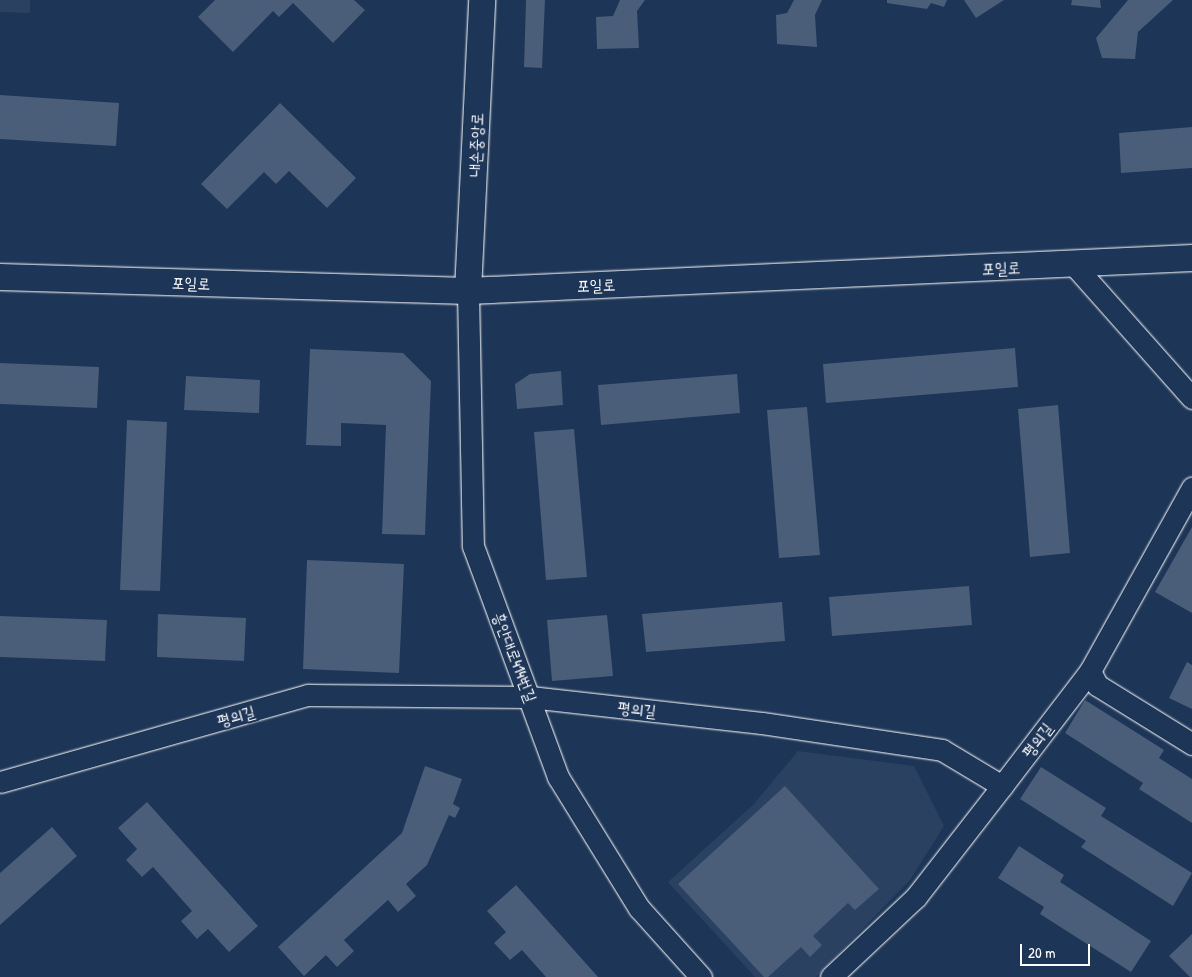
<!DOCTYPE html>
<meta charset="utf-8">
<style>
body{margin:0}
#map{position:relative;width:1192px;height:977px;overflow:hidden;background:#1d3557;font-family:"Patrick Hand","Poor Story",sans-serif}
div>[style]{position:absolute}
[style*='--x']{left:calc(var(--x)*1px);top:calc(var(--y)*1px);width:calc(var(--w)*1px);rotate:calc(var(--a)*1deg)}
.built>*{inset:0;background:#2a4161}
.building>*{inset:0;background:#4a5d79}
.roads{filter:drop-shadow(0 0 1px #fff) drop-shadow(0 0 1px #fff)}
.minor>*{height:21px;margin:-10.5px;padding:0 10.5px;transform-origin:10.5px;border-radius:10.5px;background:#1d3557}
.tertiary>*{height:26px;margin:-13px;padding:0 13px;transform-origin:13px;border-radius:13px;background:#1d3557}
span{translate:-50% -50%;white-space:nowrap;text-align:center;line-height:1.15;-webkit-text-stroke:4px #1d3557;paint-order:stroke}
.street-label{font-size:16px;color:#fff}
.scale{position:absolute;left:1020px;top:944px;width:70px;height:22px;box-sizing:border-box;border:2px solid #fff;border-top:0;padding-left:6px;font-size:15px;line-height:18px;white-space:nowrap;color:#fff;-webkit-text-stroke:4px #1d3557;paint-order:stroke}
</style>
<div id="map">
<div class="built">
<div style="clip-path:polygon(0 0,30px 0,30px 13px,0 12px)"></div>
<div style="clip-path:polygon(798px 751px,914px 766px,944px 826px,910px 880px,816px 977px,755px 977px,668px 882px,754px 804px)"></div>
</div>
<div class="building">
<div style="clip-path:polygon(215px 0,354px 0,365px 10px,333px 43px,293px 3px,279px 17px,273px 11px,233px 52px,198px 17px)"></div>
<div style="clip-path:polygon(526px 0,545px 0,542px 68px,524px 67px)"></div>
<div style="clip-path:polygon(620px 0,645px 0,637px 11px,639px 48px,597px 49px,596px 17px,613px 16px)"></div>
<div style="clip-path:polygon(794px 0,822px 0,815px 15px,817px 47px,777px 44px,776px 15px,787px 13px)"></div>
<div style="clip-path:polygon(887px 0,947px 0,944px 7px,931px 3px,927px 9px,887px 3px)"></div>
<div style="clip-path:polygon(964px 0,1004px 0,976px 18px)"></div>
<div style="clip-path:polygon(1072px 0,1100px 0,1101px 8px,1071px 5px)"></div>
<div style="clip-path:polygon(1128px 0,1173px 0,1138px 32px,1135px 59px,1102px 58px,1096px 38px)"></div>
<div style="clip-path:polygon(0 95px,119px 103px,116px 146px,0 139px)"></div>
<div style="clip-path:polygon(280px 103px,356px 178px,327px 208px,289px 171px,276px 184px,264px 172px,227px 209px,201px 184px)"></div>
<div style="clip-path:polygon(1192px 127px,1192px 168px,1121px 173px,1119px 133px)"></div>
<div style="clip-path:polygon(1015px 348px,1018px 387px,826px 403px,823px 364px)"></div>
<div style="clip-path:polygon(310px 349px,403px 353px,431px 381px,425px 535px,382px 534px,386px 425px,341px 423px,341px 446px,306px 445px)"></div>
<div style="clip-path:polygon(0 363px,99px 367px,97px 408px,0 404px)"></div>
<div style="clip-path:polygon(561px 371px,563px 405px,517px 409px,515px 384px,530px 374px)"></div>
<div style="clip-path:polygon(737px 374px,740px 413px,601px 425px,598px 385px)"></div>
<div style="clip-path:polygon(186px 376px,260px 380px,259px 413px,184px 410px)"></div>
<div style="clip-path:polygon(1058px 405px,1070px 553px,1030px 557px,1018px 409px)"></div>
<div style="clip-path:polygon(807px 407px,820px 555px,779px 558px,767px 410px)"></div>
<div style="clip-path:polygon(127px 420px,167px 422px,160px 591px,120px 590px)"></div>
<div style="clip-path:polygon(574px 429px,587px 577px,546px 580px,534px 432px)"></div>
<div style="clip-path:polygon(1192px 527px,1192px 613px,1155px 592px)"></div>
<div style="clip-path:polygon(307px 560px,404px 564px,399px 673px,303px 669px)"></div>
<div style="clip-path:polygon(969px 586px,972px 625px,832px 636px,829px 597px)"></div>
<div style="clip-path:polygon(782px 602px,785px 641px,646px 652px,642px 614px)"></div>
<div style="clip-path:polygon(158px 614px,246px 618px,244px 661px,157px 657px)"></div>
<div style="clip-path:polygon(607px 615px,613px 676px,552px 681px,547px 620px)"></div>
<div style="clip-path:polygon(0 616px,107px 620px,105px 661px,0 657px)"></div>
<div style="clip-path:polygon(1187px 662px,1192px 665px,1192px 709px,1169px 698px)"></div>
<div style="clip-path:polygon(1085px 700px,1164px 750px,1159px 758px,1192px 779px,1192px 823px,1139px 789px,1143px 783px,1065px 733px)"></div>
<div style="clip-path:polygon(425px 766px,462px 779px,453px 804px,460px 808px,455px 818px,449px 815px,427px 865px,406px 884px,416px 896px,398px 912px,388px 900px,344px 940px,354px 951px,337px 967px,326px 955px,304px 976px,278px 947px,402px 833px)"></div>
<div style="clip-path:polygon(1041px 767px,1106px 808px,1101px 816px,1192px 873px,1173px 906px,1081px 847px,1086px 841px,1020px 799px)"></div>
<div style="clip-path:polygon(785px 786px,879px 889px,855px 910px,848px 903px,813px 936px,822px 945px,810px 957px,801px 947px,768px 977px,764px 977px,678px 884px)"></div>
<div style="clip-path:polygon(147px 802px,258px 926px,229px 952px,208px 929px,197px 939px,181px 921px,192px 911px,153px 867px,142px 877px,126px 860px,137px 849px,118px 828px)"></div>
<div style="clip-path:polygon(52px 827px,77px 856px,0 925px,0 873px)"></div>
<div style="clip-path:polygon(1019px 846px,1064px 875px,1060px 882px,1151px 941px,1131px 972px,1040px 914px,1044px 907px,998px 878px)"></div>
<div style="clip-path:polygon(516px 885px,598px 977px,546px 977px,522px 950px,510px 960px,494px 943px,506px 932px,487px 911px)"></div>
<div style="clip-path:polygon(1192px 934px,1192px 977px,1190px 977px,1169px 956px)"></div>
</div>
<div class="roads">
<div class="minor">
<div style="--x:1074;--y:265;--w:178;--a:48.4"></div>
<div style="--x:468;--y:291;--w:255;--a:88.9"></div>
<div style="--x:473;--y:546;--w:246;--a:69.8"></div>
<div style="--x:558;--y:777;--w:154;--a:58.3"></div>
<div style="--x:639;--y:908;--w:93;--a:48.1"></div>
<div style="--x:1090;--y:671;--w:210;--a:-60.9"></div>
<div style="--x:0;--y:782;--w:320;--a:-15.8"></div>
<div style="--x:308;--y:695;--w:222;--a:0.5"></div>
<div style="--x:530;--y:697;--w:233;--a:6.4"></div>
<div style="--x:762;--y:723;--w:182;--a:8.5"></div>
<div style="--x:942;--y:750;--w:70;--a:31"></div>
<div style="--x:1002;--y:786;--w:145;--a:-52.6"></div>
<div style="--x:1090;--y:671;--w:16;--a:63"></div>
<div style="--x:1097;--y:685;--w:112;--a:31.8"></div>
<div style="--x:831;--y:977;--w:117;--a:-43.3"></div>
<div style="--x:916;--y:897;--w:140;--a:-52.2"></div>
</div>
<div class="tertiary">
<div style="--x:0;--y:277;--w:468;--a:1.7"></div>
<div style="--x:468;--y:291;--w:725;--a:-2.61"></div>
<div style="--x:468;--y:291;--w:291;--a:-87.2"></div>
</div>
</div>
<div class="street-label">
<span style="left:476px;top:145px;rotate:-88deg">내손중앙로</span>
<span style="left:1001px;top:268px;rotate:-2deg">포일로</span>
<span style="left:191px;top:283px;rotate:2deg">포일로</span>
<span style="left:596px;top:285px;rotate:-2deg">포일로</span>
<span style="left:515px;top:657px;rotate:69deg">흥안대로414번길</span>
<span style="left:637px;top:709px;rotate:6deg">평의길</span>
<span style="left:236px;top:716px;rotate:-16deg">평의길</span>
<span style="left:1037px;top:740px;rotate:-53deg">평의길</span>
</div>
<div class="scale">20 m</div>
</div>
